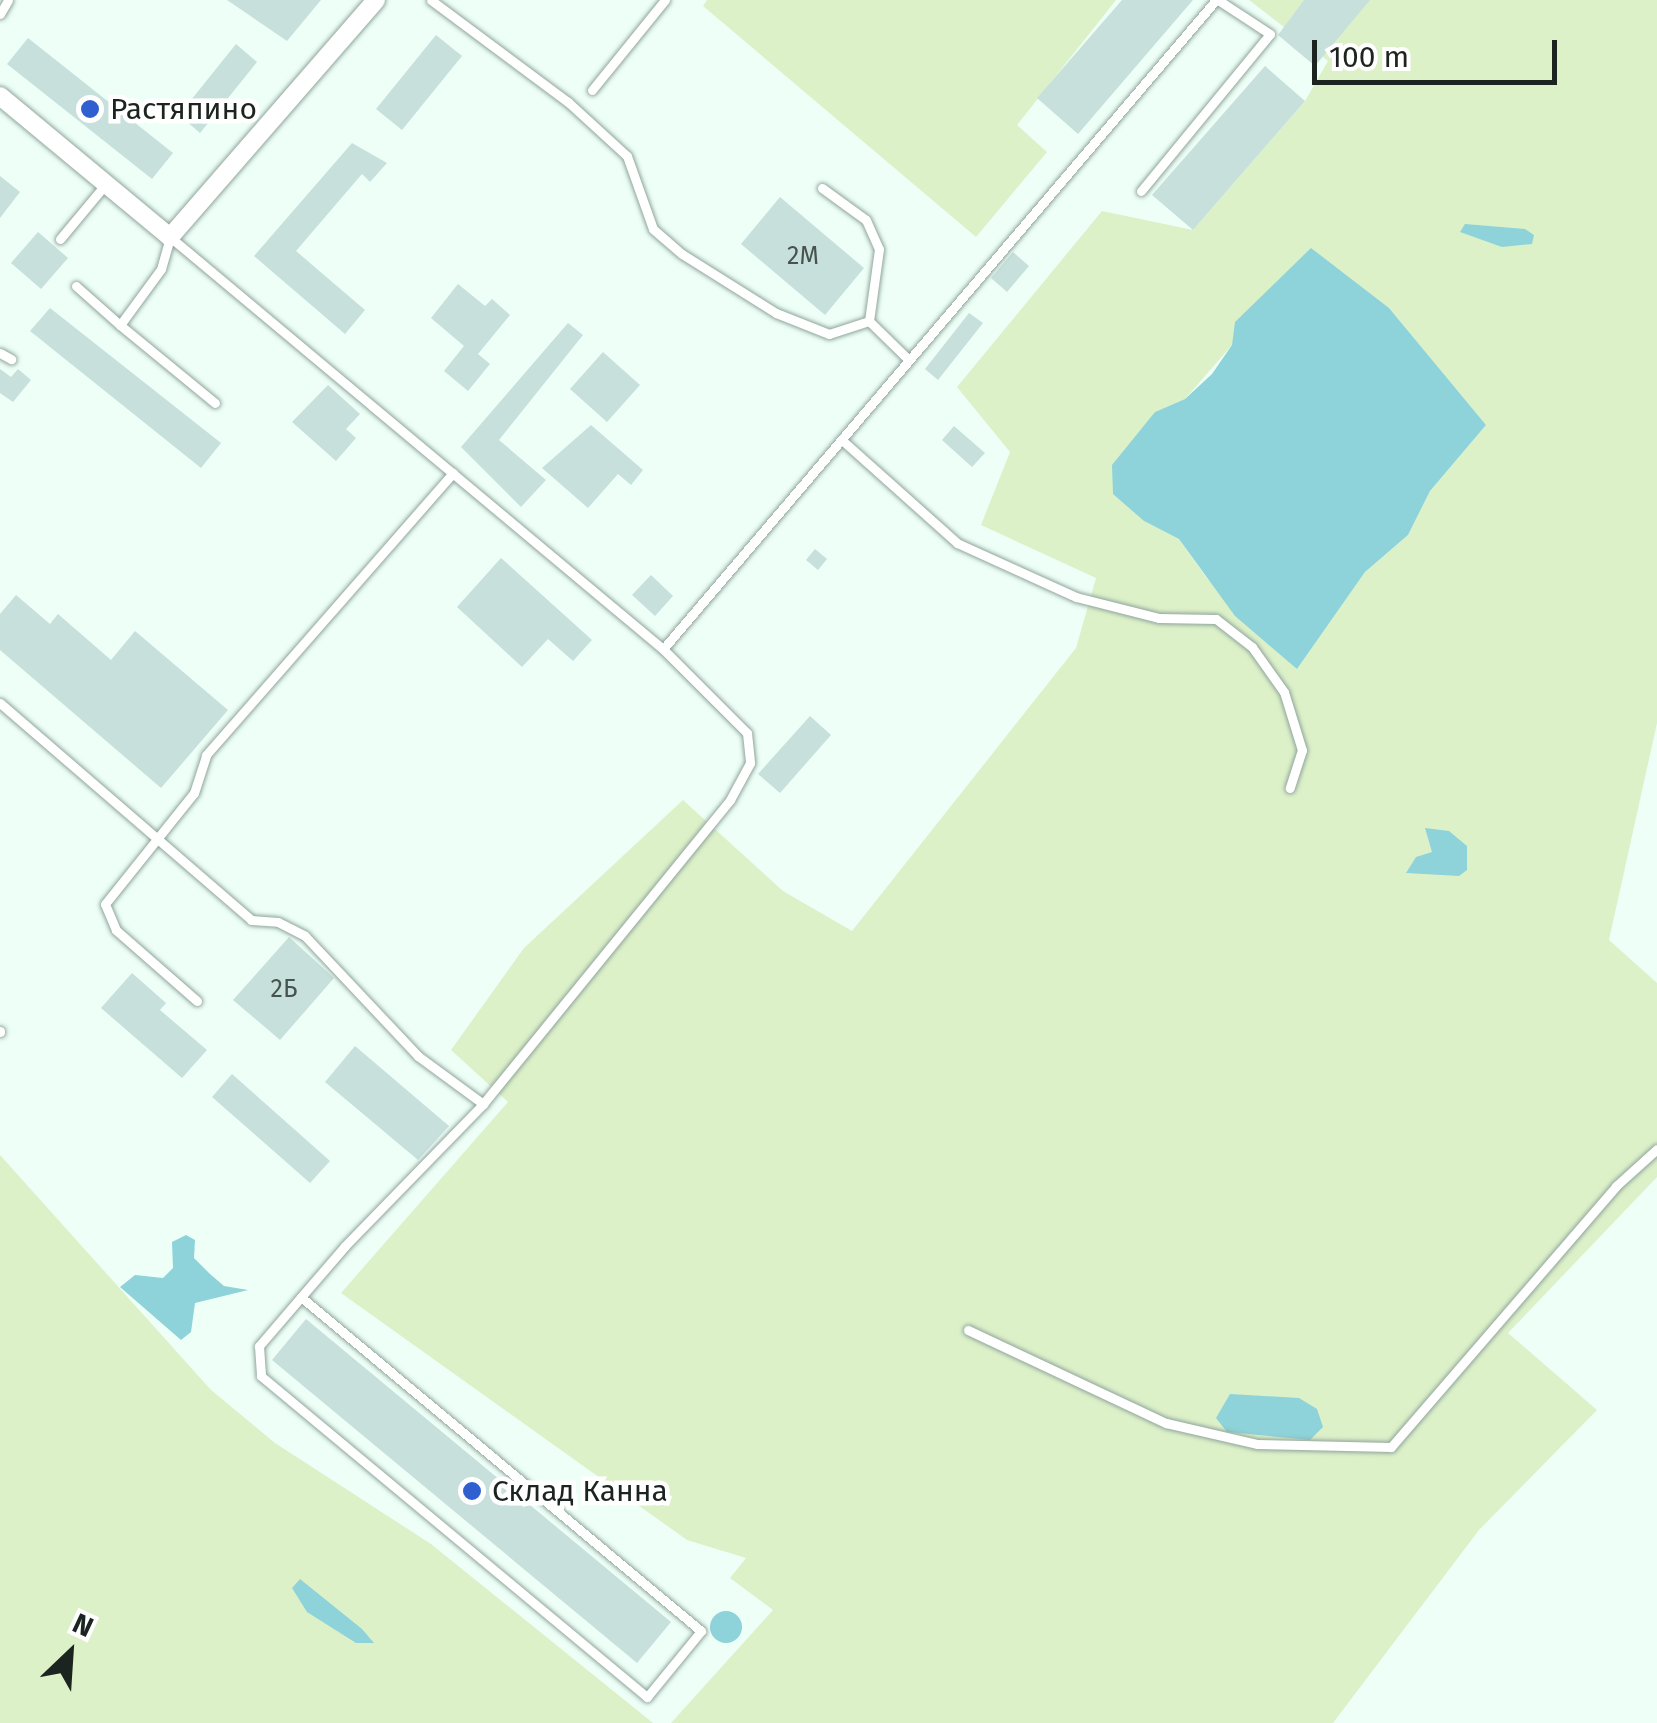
<!DOCTYPE html>
<meta charset="utf-8">
<style>
body{margin:0}
#map{position:relative;width:1657px;height:1723px;overflow:hidden;background:#edfff7;font-family:"Fira Sans",sans-serif}
div>[style]{position:absolute}
[style*='--x']{left:calc(var(--x)*1px);top:calc(var(--y)*1px);width:calc(var(--w)*1px);rotate:calc(var(--a)*1deg)}
.green>*{inset:0;background:#ddf1c9}
.water>*{inset:0;background:#8ed2da}
.round{border-radius:50%}
.building>*{inset:0;background:#c7e0dc}
.roads{filter:drop-shadow(0 0 2px #90a59c) drop-shadow(0 0 2px #90a59c)}
.service>*{height:9px;margin:-4.5px;padding:0 4.5px;transform-origin:4.5px;border-radius:4.5px;background:#fff}
.minor>*{height:18px;margin:-9px;padding:0 9px;transform-origin:9px;border-radius:9px;background:#fff}
.dots>*{width:28px;height:28px;translate:-50% -50%;box-sizing:border-box;border:5px solid #fff;border-radius:50%}
span{translate:-50% -50%;white-space:nowrap;text-align:center;line-height:1.15;-webkit-text-stroke:9px #fff;paint-order:stroke}
.number-label{font-size:25px;color:#47534f}
.number-label span{-webkit-text-stroke-width:0}
.poi-label{font-size:30px;color:#1c2420}
.left{translate:0 -50%;text-align:left}
.north{position:absolute;left:20px;top:1603px;width:100px;height:100px;-webkit-text-stroke:8px #fff;paint-order:stroke;rotate:25deg;font-size:28px;font-weight:700;line-height:40px;text-align:center;color:#1c2420}
.north::after{content:'';display:block;margin:auto;width:35px;height:45px;background:#1c2420;clip-path:polygon(50% 0,100% 100%,50% 72%,0 100%)}
.scale{position:absolute;left:1312px;top:40px;width:245px;height:45px;box-sizing:border-box;border:5px solid #1c2420;border-top:0;padding-left:12px;font-size:30px;line-height:35px;white-space:nowrap;color:#1c2420;-webkit-text-stroke:8px #fff;paint-order:stroke}
</style>
<div id="map">
<div class="green">
<div style="clip-path:polygon(707px 0,1116px 0,1017px 125px,1047px 152px,976px 237px,703px 6px)"></div>
<div style="clip-path:polygon(evenodd,1249px 0,1657px 0,1657px 723px,1609px 940px,1657px 983px,1657px 1177px,1508px 1333px,1597px 1410px,1479px 1530px,1333px 1723px,671px 1723px,773px 1610px,730px 1578px,746px 1558px,687px 1540px,341px 1293px,508px 1102px,451px 1050px,524px 948px,683px 800px,783px 891px,852px 931px,1076px 648px,1096px 578px,981px 525px,1010px 452px,957px 387px,1102px 211px,1193px 230px,1305px 101px,1328px 61px,1249px 0,1353px 284px,1389px 308px,1486px 425px,1430px 491px,1408px 535px,1365px 572px,1297px 669px,1206px 577px,1179px 539px,1144px 521px,1155px 412px,1185px 399px,1232px 345px,1353px 284px)"></div>
<div style="clip-path:polygon(0 1155px,211px 1390px,275px 1443px,431px 1544px,653px 1723px,0 1723px)"></div>
</div>
<div class="water">
<div style="clip-path:polygon(1465px 224px,1525px 229px,1534px 235px,1532px 244px,1502px 247px,1460px 232px)"></div>
<div style="clip-path:polygon(1311px 248px,1389px 308px,1486px 425px,1430px 491px,1408px 535px,1365px 572px,1297px 669px,1235px 616px,1179px 539px,1144px 521px,1113px 494px,1112px 465px,1155px 412px,1185px 399px,1212px 374px,1232px 345px,1235px 322px)"></div>
<div style="clip-path:polygon(1425px 828px,1449px 831px,1467px 846px,1467px 870px,1459px 876px,1406px 873px,1416px 857px,1432px 852px)"></div>
<div style="clip-path:polygon(186px 1235px,195px 1240px,194px 1258px,210px 1274px,224px 1286px,248px 1290px,195px 1303px,191px 1332px,181px 1340px,120px 1287px,135px 1275px,163px 1278px,173px 1268px,172px 1242px)"></div>
<div style="clip-path:polygon(1230px 1394px,1299px 1398px,1317px 1409px,1323px 1427px,1310px 1440px,1227px 1432px,1216px 1418px)"></div>
<div style="clip-path:polygon(300px 1579px,362px 1629px,374px 1643px,356px 1643px,307px 1612px,292px 1588px)"></div>
<div class="round" style="left:710px;top:1611px;width:32px;height:32px"></div>
</div>
<div class="building">
<div style="clip-path:polygon(227px 0,321px 0,287px 41px)"></div>
<div style="clip-path:polygon(1122px 0,1193px 0,1078px 134px,1037px 98px)"></div>
<div style="clip-path:polygon(1304px 0,1370px 0,1315px 66px,1278px 35px)"></div>
<div style="clip-path:polygon(436px 35px,462px 56px,402px 130px,376px 109px)"></div>
<div style="clip-path:polygon(28px 38px,173px 153px,152px 179px,7px 64px)"></div>
<div style="clip-path:polygon(236px 44px,257px 62px,200px 133px,179px 115px)"></div>
<div style="clip-path:polygon(1265px 66px,1305px 101px,1193px 230px,1152px 195px)"></div>
<div style="clip-path:polygon(352px 143px,387px 163px,370px 182px,362px 174px,296px 251px,365px 310px,345px 334px,254px 256px)"></div>
<div style="clip-path:polygon(0 176px,20px 192px,0 218px)"></div>
<div style="clip-path:polygon(780px 197px,864px 268px,825px 315px,741px 244px)"></div>
<div style="clip-path:polygon(38px 232px,68px 258px,41px 289px,11px 263px)"></div>
<div style="clip-path:polygon(1013px 252px,1029px 266px,1007px 292px,991px 278px)"></div>
<div style="clip-path:polygon(458px 284px,485px 306px,492px 299px,510px 315px,478px 354px,490px 364px,468px 391px,444px 371px,464px 346px,431px 318px)"></div>
<div style="clip-path:polygon(50px 308px,221px 443px,201px 468px,30px 331px)"></div>
<div style="clip-path:polygon(969px 313px,983px 323px,938px 380px,925px 369px)"></div>
<div style="clip-path:polygon(568px 323px,583px 335px,499px 440px,546px 480px,521px 507px,461px 447px)"></div>
<div style="clip-path:polygon(603px 352px,640px 385px,607px 422px,570px 389px)"></div>
<div style="clip-path:polygon(0 369px,11px 377px,18px 369px,31px 380px,13px 402px,0 393px)"></div>
<div style="clip-path:polygon(328px 385px,360px 414px,346px 429px,356px 438px,336px 461px,292px 422px)"></div>
<div style="clip-path:polygon(591px 425px,643px 470px,631px 485px,618px 474px,588px 508px,542px 468px)"></div>
<div style="clip-path:polygon(954px 426px,985px 453px,972px 467px,942px 440px)"></div>
<div style="clip-path:polygon(815px 549px,827px 559px,818px 570px,806px 560px)"></div>
<div style="clip-path:polygon(501px 558px,592px 640px,573px 661px,548px 639px,522px 667px,457px 607px)"></div>
<div style="clip-path:polygon(651px 575px,673px 596px,655px 616px,632px 595px)"></div>
<div style="clip-path:polygon(16px 595px,50px 624px,58px 614px,111px 660px,135px 631px,228px 710px,161px 788px,0 650px,0 614px)"></div>
<div style="clip-path:polygon(810px 716px,831px 735px,780px 793px,758px 774px)"></div>
<div style="clip-path:polygon(289px 937px,334px 978px,280px 1040px,233px 1000px)"></div>
<div style="clip-path:polygon(132px 973px,166px 1003px,160px 1010px,207px 1050px,182px 1078px,101px 1008px)"></div>
<div style="clip-path:polygon(355px 1046px,449px 1126px,418px 1160px,325px 1082px)"></div>
<div style="clip-path:polygon(232px 1074px,330px 1161px,310px 1183px,212px 1097px)"></div>
<div style="clip-path:polygon(306px 1319px,671px 1622px,637px 1663px,272px 1360px)"></div>
</div>
<div class="roads">
<div class="service">
<div style="--x:431;--y:0;--w:171;--a:36.7"></div>
<div style="--x:568;--y:102;--w:80;--a:42.5"></div>
<div style="--x:627;--y:156;--w:77;--a:70.4"></div>
<div style="--x:653;--y:229;--w:38;--a:41"></div>
<div style="--x:682;--y:254;--w:111;--a:32.1"></div>
<div style="--x:776;--y:313;--w:57;--a:21.6"></div>
<div style="--x:829;--y:334;--w:42;--a:-18"></div>
<div style="--x:869;--y:321;--w:54;--a:44.3"></div>
<div style="--x:0;--y:14;--w:16;--a:-60"></div>
<div style="--x:592;--y:90;--w:116;--a:-51"></div>
<div style="--x:822;--y:188;--w:54;--a:36"></div>
<div style="--x:866;--y:220;--w:32;--a:66"></div>
<div style="--x:879;--y:249;--w:73;--a:97.9"></div>
<div style="--x:1141;--y:191;--w:203;--a:-50.6"></div>
<div style="--x:1270;--y:34;--w:62;--a:-146.8"></div>
<div style="--x:60;--y:239;--w:70;--a:-50.2"></div>
<div style="--x:76;--y:286;--w:59;--a:41.6"></div>
<div style="--x:0;--y:353;--w:13;--a:29"></div>
<div style="--x:215;--y:403;--w:123;--a:-140.6"></div>
<div style="--x:120;--y:325;--w:69;--a:-53.8"></div>
<div style="--x:161;--y:269;--w:33;--a:-74"></div>
<div style="--x:170;--y:237;--w:642;--a:39.89"></div>
<div style="--x:663;--y:649;--w:119;--a:45"></div>
<div style="--x:747;--y:733;--w:30;--a:84"></div>
<div style="--x:750;--y:763;--w:42;--a:118.4"></div>
<div style="--x:730;--y:800;--w:392;--a:129.1"></div>
<div style="--x:483;--y:1104;--w:198;--a:134.2"></div>
<div style="--x:345;--y:1246;--w:67;--a:130.8"></div>
<div style="--x:301;--y:1297;--w:65;--a:130.6"></div>
<div style="--x:259;--y:1346;--w:30;--a:86"></div>
<div style="--x:261;--y:1376;--w:502;--a:39.75"></div>
<div style="--x:647;--y:1697;--w:85;--a:-50.7"></div>
<div style="--x:701;--y:1631;--w:521;--a:-140.14"></div>
<div style="--x:843;--y:441;--w:153;--a:41.8"></div>
<div style="--x:957;--y:543;--w:131;--a:24.4"></div>
<div style="--x:1076;--y:597;--w:86;--a:14.2"></div>
<div style="--x:1159;--y:618;--w:57;--a:1"></div>
<div style="--x:1216;--y:619;--w:46;--a:37.9"></div>
<div style="--x:1252;--y:647;--w:55;--a:54.6"></div>
<div style="--x:1284;--y:692;--w:61;--a:72.8"></div>
<div style="--x:1302;--y:750;--w:40;--a:108"></div>
<div style="--x:663;--y:649;--w:853;--a:-49.57"></div>
<div style="--x:0;--y:703;--w:332;--a:40.8"></div>
<div style="--x:251;--y:920;--w:27;--a:4"></div>
<div style="--x:278;--y:922;--w:30;--a:27"></div>
<div style="--x:305;--y:936;--w:165;--a:46.7"></div>
<div style="--x:418;--y:1056;--w:81;--a:36.4"></div>
<div style="--x:197;--y:1001;--w:108;--a:-138.8"></div>
<div style="--x:116;--y:930;--w:28;--a:-113"></div>
<div style="--x:105;--y:904;--w:142;--a:-51.3"></div>
<div style="--x:194;--y:793;--w:40;--a:-72"></div>
<div style="--x:206;--y:755;--w:375;--a:-48.8"></div>
<div style="--x:0;--y:1032;--w:1;--a:-90"></div>
<div style="--x:968;--y:1330;--w:219;--a:25.2"></div>
<div style="--x:1166;--y:1423;--w:93;--a:13"></div>
<div style="--x:1257;--y:1444;--w:134;--a:1.3"></div>
<div style="--x:1391;--y:1447;--w:345;--a:-49.2"></div>
<div style="--x:1616;--y:1186;--w:55;--a:-42.1"></div>
</div>
<div class="minor">
<div style="--x:0;--y:96;--w:221;--a:39.7"></div>
<div style="--x:170;--y:237;--w:314;--a:-49"></div>
</div>
</div>
<div class="dots">
<div style="left:90px;top:109px;background:#3060d0"></div>
<div style="left:472px;top:1491px;background:#3060d0"></div>
</div>
<div class="number-label">
<span style="left:803px;top:256px">2М</span>
<span style="left:284px;top:989px">2Б</span>
</div>
<div class="poi-label">
<span class="left" style="left:110px;top:109px">Растяпино</span>
<span class="left" style="left:492px;top:1491px">Склад Канна</span>
</div>
<div class="north">N</div>
<div class="scale">100 m</div>
</div>
